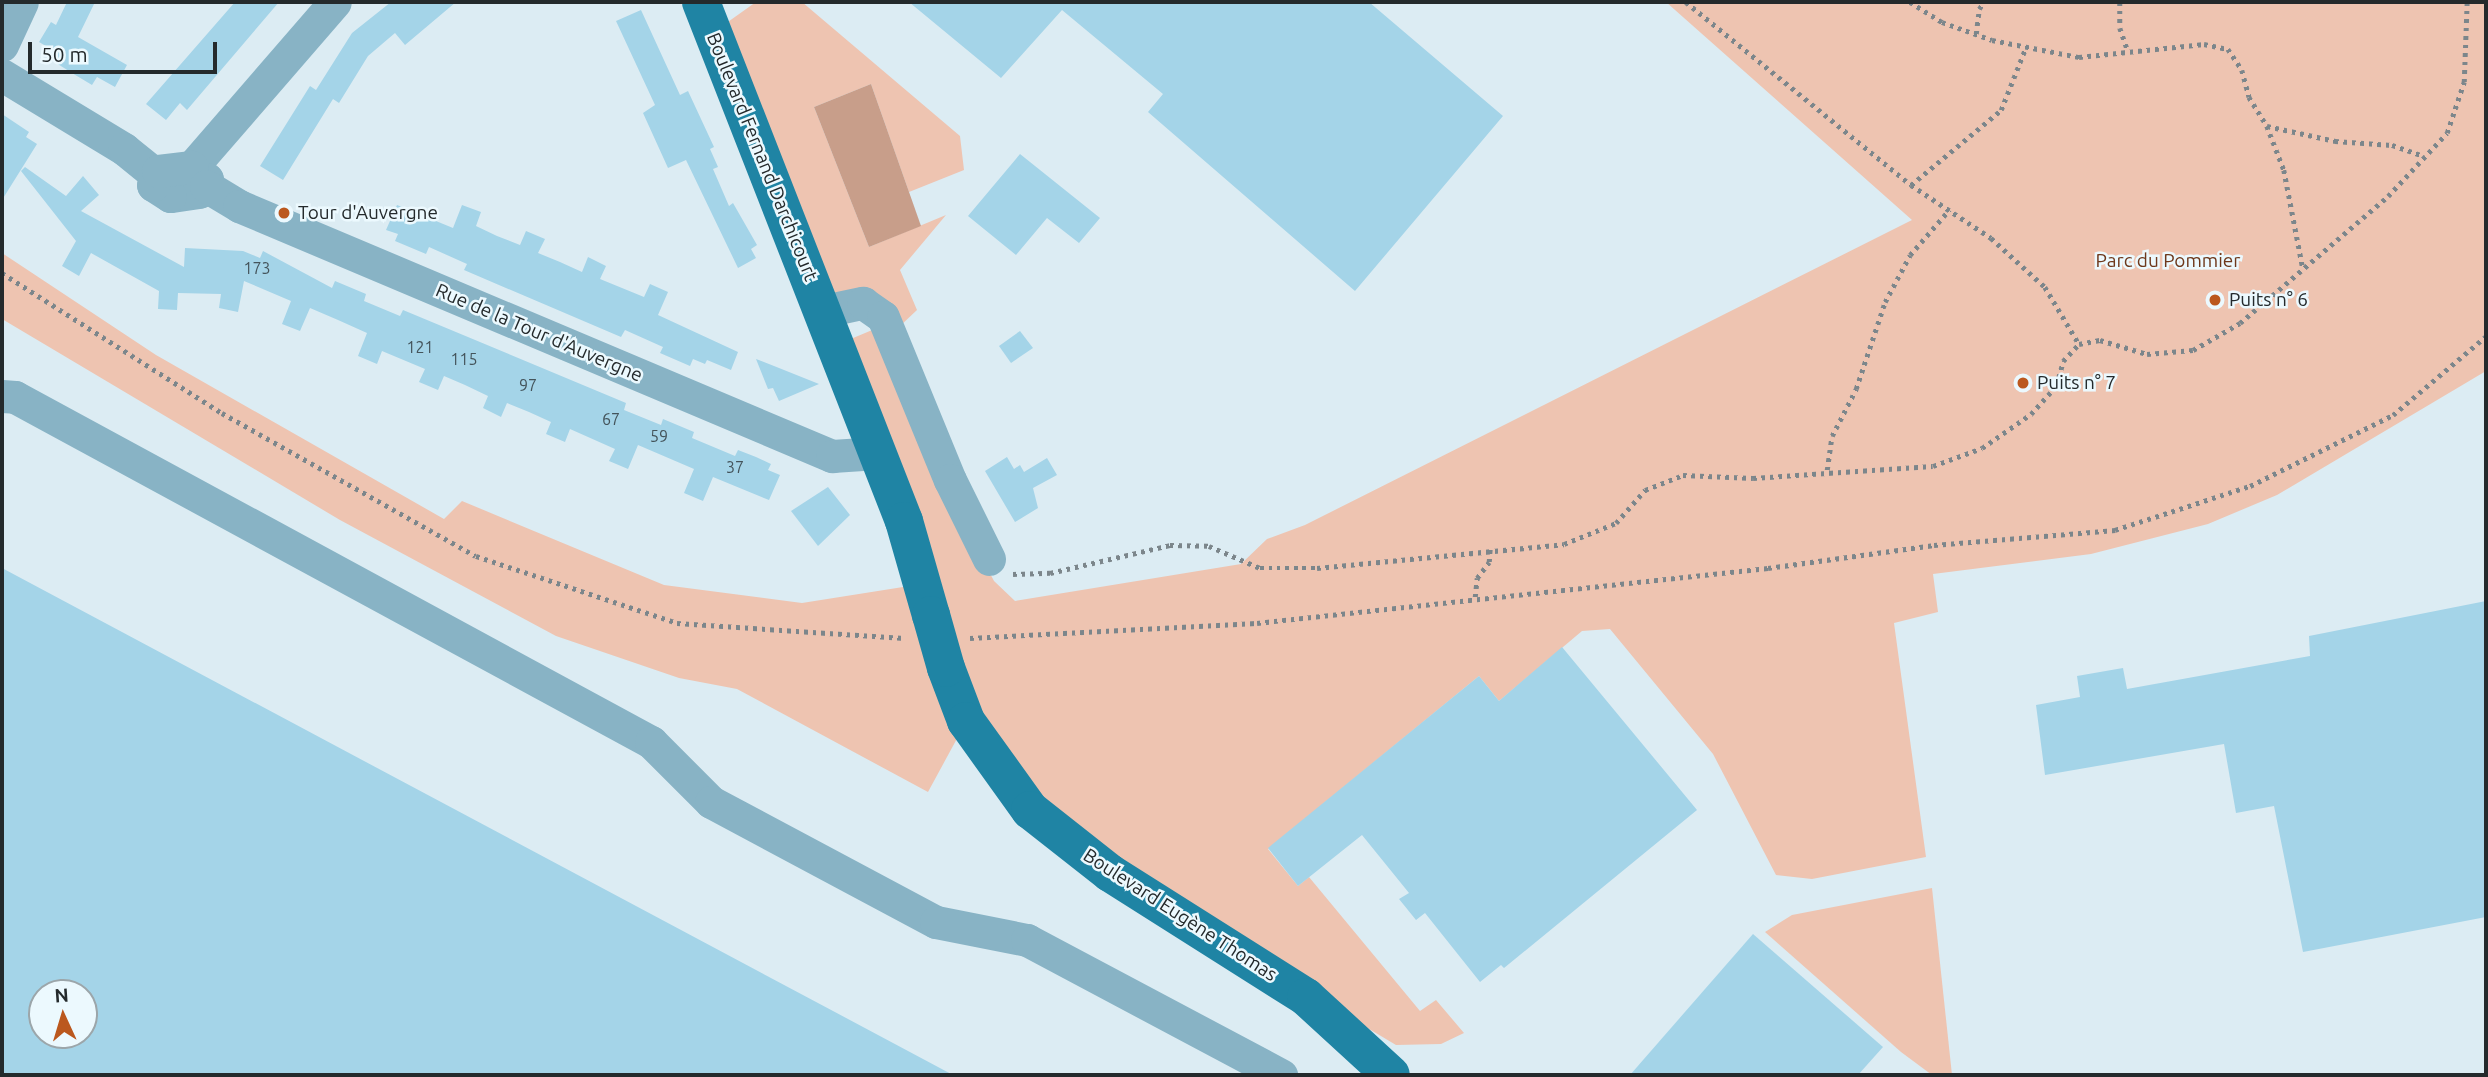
<!DOCTYPE html>
<meta charset="utf-8">
<style>
body{margin:0}
#map{position:relative;width:2488px;height:1077px;overflow:hidden;background:#dcecf3;font-family:Ubuntu,sans-serif}
div>[style]{position:absolute}
[style*='--x']{left:calc(var(--x)*1px);top:calc(var(--y)*1px);width:calc(var(--w)*1px);rotate:calc(var(--a)*1deg)}
.green>*{inset:0;background:#eec4b1}
.water>*{inset:0;background:#c89e8a}
.building>*{inset:0;background:#a4d4e8}
.path>*{height:4.5px;margin-top:-2.25px;transform-origin:0;background:repeating-linear-gradient(90deg,#7c868b 0 3.5px,transparent 0 8.5px)}
.minor>*{height:33px;margin:-16.5px;padding:0 16.5px;transform-origin:16.5px;border-radius:16.5px;background:#88b3c5}
.major>*{height:38px;margin:-19px;padding:0 19px;transform-origin:19px;border-radius:19px;background:#1f84a4}
.major-bridge>*{height:38px;margin:-19px;padding:0 19px;transform-origin:19px;border-radius:19px;background:#1f84a4}
.dots>*{width:19px;height:19px;translate:-50% -50%;box-sizing:border-box;border:4px solid #ecf9fe;border-radius:50%}
span{translate:-50% -50%;white-space:nowrap;text-align:center;line-height:1.15;-webkit-text-stroke:5px #ecf9fe;paint-order:stroke}
.number-label{font-size:16px;color:#44545b}
.number-label span{-webkit-text-stroke-width:0}
.street-label{font-size:19px;color:#242a2c}
.poi-label{font-size:19px;color:#242a2c}
.left{translate:0 -50%;text-align:left}
.park-label{font-size:19px;color:#6e381b}
.frame{position:absolute;inset:0;border:4px solid #242a2c;pointer-events:none}
.north{position:absolute;left:28px;top:979px;width:70px;height:70px;box-sizing:border-box;background:#ecf9fe;border:2px solid #9ca6aa;border-radius:50%;rotate:356deg;font-size:19px;font-weight:700;line-height:28px;text-align:center;color:#242a2c}
.north::after{content:'';display:block;margin:auto;width:24px;height:32px;background:#bb581e;clip-path:polygon(50% 0,100% 100%,50% 72%,0 100%)}
.scale{position:absolute;left:28px;top:42px;width:189px;height:32px;box-sizing:border-box;border:4px solid #242a2c;border-top:0;padding-left:9px;font-size:21px;line-height:24px;white-space:nowrap;color:#242a2c;-webkit-text-stroke:5px #ecf9fe;paint-order:stroke}
</style>
<div id="map">
<div class="green">
<div style="clip-path:polygon(756px 2px,802px 2px,960px 136px,964px 170px,909px 192px,871px 84px,814px 107px,869px 247px,946px 215px,900px 270px,917px 310px,899px 327px,830px 294px,725px 24px)"></div>
<div style="clip-path:polygon(1666px 2px,2486px 2px,2486px 371px,2277px 495px,2208px 524px,2091px 554px,1933px 574px,1938px 612px,1894px 623px,1926px 857px,1812px 879px,1776px 875px,1713px 754px,1610px 629px,1582px 631px,1499px 701px,1479px 676px,1268px 849px,1298px 886px,1309px 877px,1420px 1011px,1436px 1000px,1464px 1033px,1441px 1044px,1396px 1045px,1148px 897px,966px 722px,928px 792px,737px 689px,679px 678px,556px 636px,340px 520px,2px 319px,2px 253px,156px 355px,444px 519px,462px 501px,664px 585px,802px 603px,922px 584px,846px 341px,877px 328px,974px 543px,994px 581px,1015px 601px,1241px 564px,1267px 539px,1305px 525px,1912px 220px)"></div>
<div style="clip-path:polygon(1932px 888px,1952px 1075px,1932px 1075px,1901px 1052px,1765px 932px,1792px 915px)"></div>
</div>
<div class="water">
<div style="clip-path:polygon(871px 84px,921px 226px,869px 247px,814px 107px)"></div>
</div>
<div class="building">
<div style="clip-path:polygon(67px 2px,95px 2px,78px 37px,127px 65px,115px 87px,97px 77px,92px 85px,72px 73px,53px 61px,58px 53px,39px 42px,51px 22px,56px 25px)"></div>
<div style="clip-path:polygon(235px 2px,279px 2px,187px 110px,180px 103px,166px 120px,146px 104px)"></div>
<div style="clip-path:polygon(391px 2px,456px 2px,405px 45px,395px 33px,368px 56px,339px 103px,333px 99px,283px 180px,260px 166px,310px 86px,316px 90px,352px 33px)"></div>
<div style="clip-path:polygon(909px 2px,1369px 2px,1503px 116px,1355px 291px,1148px 112px,1163px 94px,1062px 10px,1001px 78px)"></div>
<div style="clip-path:polygon(641px 10px,680px 95px,688px 91px,714px 147px,710px 149px,718px 167px,713px 169px,729px 206px,733px 203px,757px 245px,751px 249px,756px 258px,738px 268px,686px 160px,668px 168px,643px 113px,655px 105px,616px 21px)"></div>
<div style="clip-path:polygon(2px 114px,29px 132px,26px 137px,37px 144px,2px 200px)"></div>
<div style="clip-path:polygon(1020px 154px,1100px 218px,1079px 243px,1047px 218px,1016px 255px,968px 216px)"></div>
<div style="clip-path:polygon(25px 167px,66px 196px,83px 176px,99px 195px,81px 211px,184px 267px,185px 248px,243px 251px,260px 258px,263px 251px,332px 288px,335px 281px,366px 294px,364px 301px,400px 316px,403px 310px,626px 403px,624px 410px,661px 425px,663px 419px,694px 432px,692px 438px,735px 456px,738px 450px,756px 457px,771px 464px,768px 470px,780px 475px,769px 500px,713px 477px,703px 501px,684px 493px,694px 469px,638px 445px,628px 469px,609px 461px,615px 449px,570px 429px,565px 442px,546px 434px,551px 422px,529px 412px,507px 403px,501px 417px,483px 408px,488px 396px,465px 385px,444px 376px,438px 390px,419px 382px,425px 369px,382px 351px,377px 364px,358px 356px,367px 333px,338px 320px,310px 308px,300px 331px,282px 324px,291px 301px,244px 281px,238px 312px,219px 308px,221px 294px,178px 293px,177px 310px,158px 309px,159px 291px,91px 253px,79px 276px,62px 266px,76px 241px,21px 171px)"></div>
<div style="clip-path:polygon(397px 205px,453px 228px,462px 205px,481px 212px,476px 226px,497px 236px,520px 245px,526px 231px,545px 239px,538px 253px,560px 262px,582px 272px,588px 257px,606px 266px,600px 279px,644px 297px,650px 284px,668px 292px,658px 315px,738px 352px,731px 370px,707px 360px,705px 364px,693px 359px,690px 366px,660px 353px,663px 347px,625px 330px,621px 337px,464px 270px,467px 264px,429px 247px,426px 254px,395px 241px,398px 234px,386px 230px)"></div>
<div style="clip-path:polygon(1020px 331px,1033px 348px,1011px 363px,999px 346px)"></div>
<div style="clip-path:polygon(756px 359px,774px 366px,819px 384px,779px 401px,773px 388px,768px 389px)"></div>
<div style="clip-path:polygon(1007px 457px,1014px 469px,1020px 465px,1024px 472px,1047px 458px,1057px 475px,1033px 488px,1038px 508px,1015px 522px,985px 471px)"></div>
<div style="clip-path:polygon(828px 487px,850px 515px,818px 546px,791px 511px)"></div>
<div style="clip-path:polygon(evenodd,2px 568px,833px 1011px,953px 1075px,2px 1075px,2px 568px,42px 993px,84px 993px,84px 1035px,42px 1035px,42px 993px)"></div>
<div style="clip-path:polygon(2486px 601px,2486px 917px,2303px 952px,2274px 806px,2236px 813px,2224px 744px,2045px 775px,2036px 705px,2080px 697px,2077px 676px,2123px 668px,2127px 689px,2310px 656px,2309px 636px)"></div>
<div style="clip-path:polygon(1562px 647px,1697px 810px,1504px 968px,1501px 965px,1480px 982px,1425px 913px,1416px 920px,1399px 899px,1409px 893px,1362px 835px,1298px 886px,1268px 848px,1479px 676px,1499px 701px)"></div>
<div style="clip-path:polygon(1753px 934px,1883px 1047px,1858px 1075px,1630px 1075px)"></div>
</div>
<div class="path">
<div style="--x:1686;--y:2;--w:290;--a:39.1"></div>
<div style="--x:1911;--y:185;--w:96;--a:33.5"></div>
<div style="--x:1991;--y:238;--w:73;--a:42.2"></div>
<div style="--x:2045;--y:287;--w:66;--a:59.2"></div>
<div style="--x:1910;--y:2;--w:38;--a:32"></div>
<div style="--x:1942;--y:22;--w:53;--a:19.8"></div>
<div style="--x:1992;--y:40;--w:89;--a:11.1"></div>
<div style="--x:2079;--y:57;--w:126;--a:-5.9"></div>
<div style="--x:2204;--y:44;--w:25;--a:12"></div>
<div style="--x:2228;--y:49;--w:25;--a:56"></div>
<div style="--x:2242;--y:70;--w:28;--a:75"></div>
<div style="--x:2249;--y:97;--w:34;--a:58"></div>
<div style="--x:2267;--y:126;--w:47;--a:68.9"></div>
<div style="--x:2284;--y:170;--w:101;--a:79.1"></div>
<div style="--x:2120;--y:2;--w:26;--a:90"></div>
<div style="--x:2120;--y:28;--w:24;--a:71"></div>
<div style="--x:1976;--y:34;--w:25;--a:-83"></div>
<div style="--x:1979;--y:9;--w:9;--a:-54"></div>
<div style="--x:2267;--y:126;--w:70;--a:12.4"></div>
<div style="--x:2335;--y:141;--w:57;--a:4"></div>
<div style="--x:2392;--y:145;--w:34;--a:19"></div>
<div style="--x:1911;--y:185;--w:117;--a:-39.8"></div>
<div style="--x:2001;--y:110;--w:68;--a:-68.4"></div>
<div style="--x:2;--y:273;--w:261;--a:32.5"></div>
<div style="--x:222;--y:413;--w:291;--a:29.4"></div>
<div style="--x:476;--y:556;--w:212;--a:18.4"></div>
<div style="--x:677;--y:623;--w:228;--a:3.8"></div>
<div style="--x:1827;--y:470;--w:34;--a:-82"></div>
<div style="--x:1832;--y:436;--w:53;--a:-62.9"></div>
<div style="--x:1856;--y:389;--w:92;--a:-71.6"></div>
<div style="--x:1885;--y:302;--w:53;--a:-62"></div>
<div style="--x:1910;--y:255;--w:60;--a:-49.1"></div>
<div style="--x:1013;--y:574;--w:37;--a:-2"></div>
<div style="--x:1050;--y:573;--w:123;--a:-13.1"></div>
<div style="--x:1170;--y:545;--w:39;--a:1"></div>
<div style="--x:1209;--y:546;--w:56;--a:23.3"></div>
<div style="--x:1260;--y:568;--w:57;--a:0"></div>
<div style="--x:1317;--y:568;--w:248;--a:-5.5"></div>
<div style="--x:1564;--y:544;--w:56;--a:-22"></div>
<div style="--x:1616;--y:523;--w:44;--a:-48.7"></div>
<div style="--x:1645;--y:490;--w:41;--a:-21.5"></div>
<div style="--x:1683;--y:475;--w:70;--a:2.5"></div>
<div style="--x:1753;--y:478;--w:180;--a:-3.8"></div>
<div style="--x:1933;--y:466;--w:52;--a:-20.2"></div>
<div style="--x:1982;--y:448;--w:60;--a:-34.8"></div>
<div style="--x:2031;--y:414;--w:38;--a:-48"></div>
<div style="--x:2056;--y:386;--w:26;--a:-74"></div>
<div style="--x:2063;--y:361;--w:23;--a:-47"></div>
<div style="--x:2079;--y:344;--w:21;--a:-11"></div>
<div style="--x:2100;--y:340;--w:49;--a:16.6"></div>
<div style="--x:2147;--y:354;--w:46;--a:-5"></div>
<div style="--x:2193;--y:350;--w:54;--a:-29.9"></div>
<div style="--x:2240;--y:323;--w:195;--a:-40.6"></div>
<div style="--x:2388;--y:196;--w:86;--a:-46.9"></div>
<div style="--x:2447;--y:133;--w:54;--a:-71.6"></div>
<div style="--x:2464;--y:82;--w:80;--a:-87.9"></div>
<div style="--x:1475;--y:597;--w:19;--a:-84"></div>
<div style="--x:1477;--y:578;--w:20;--a:-53"></div>
<div style="--x:1489;--y:562;--w:13;--a:-86"></div>
<div style="--x:970;--y:638;--w:287;--a:-3"></div>
<div style="--x:1257;--y:623;--w:514;--a:-6.14"></div>
<div style="--x:1768;--y:568;--w:168;--a:-7.9"></div>
<div style="--x:1934;--y:545;--w:182;--a:-4.7"></div>
<div style="--x:2115;--y:530;--w:142;--a:-18.1"></div>
<div style="--x:2250;--y:486;--w:160;--a:-26.4"></div>
<div style="--x:2393;--y:415;--w:122;--a:-40.3"></div>
</div>
<div class="minor">
<div style="--x:2;--y:45;--w:47;--a:-65.1"></div>
<div style="--x:2;--y:75;--w:143;--a:31.2"></div>
<div style="--x:124;--y:149;--w:40;--a:39"></div>
<div style="--x:192;--y:167;--w:218;--a:-49.1"></div>
<div style="--x:192;--y:167;--w:19;--a:39"></div>
<div style="--x:207;--y:179;--w:15;--a:122"></div>
<div style="--x:199;--y:192;--w:29;--a:172"></div>
<div style="--x:170;--y:196;--w:20;--a:-147"></div>
<div style="--x:153;--y:185;--w:15;--a:-70"></div>
<div style="--x:158;--y:171;--w:34;--a:-7"></div>
<div style="--x:206;--y:186;--w:39;--a:31"></div>
<div style="--x:239;--y:206;--w:644;--a:22.86"></div>
<div style="--x:832;--y:456;--w:46;--a:-3.7"></div>
<div style="--x:824;--y:311;--w:40;--a:-12"></div>
<div style="--x:863;--y:303;--w:24;--a:35"></div>
<div style="--x:883;--y:317;--w:176;--a:67.7"></div>
<div style="--x:950;--y:480;--w:88;--a:63.7"></div>
<div style="--x:2;--y:396;--w:13;--a:4"></div>
<div style="--x:15;--y:397;--w:724;--a:28.48"></div>
<div style="--x:651;--y:742;--w:85;--a:45"></div>
<div style="--x:711;--y:802;--w:255;--a:28.1"></div>
<div style="--x:936;--y:922;--w:93;--a:11.2"></div>
<div style="--x:1027;--y:940;--w:288;--a:28"></div>
</div>
<div class="major">
<div style="--x:701;--y:2;--w:557;--a:68.64"></div>
<div style="--x:904;--y:521;--w:98;--a:74"></div>
<div style="--x:946;--y:668;--w:57;--a:69.3"></div>
<div style="--x:966;--y:721;--w:110;--a:54.3"></div>
<div style="--x:1030;--y:810;--w:102;--a:38.2"></div>
<div style="--x:1110;--y:873;--w:232;--a:32.3"></div>
<div style="--x:1306;--y:997;--w:115;--a:42.5"></div>
</div>
<div class="major-bridge">
<div style="--x:931;--y:615;--w:55;--a:74.2"></div>
</div>
<div class="dots">
<div style="left:284px;top:213px;background:#bb581e"></div>
<div style="left:2215px;top:300px;background:#bb581e"></div>
<div style="left:2023px;top:383px;background:#bb581e"></div>
</div>
<div class="number-label">
<span style="left:257px;top:268px">173</span>
<span style="left:420px;top:347px">121</span>
<span style="left:464px;top:359px">115</span>
<span style="left:528px;top:385px">97</span>
<span style="left:611px;top:419px">67</span>
<span style="left:659px;top:436px">59</span>
<span style="left:735px;top:467px">37</span>
</div>
<div class="street-label">
<span style="left:762px;top:157px;rotate:68deg">Boulevard Fernand Darchicourt</span>
<span style="left:539px;top:333px;rotate:23deg">Rue de la Tour d'Auvergne</span>
<span style="left:1180px;top:915px;rotate:33deg">Boulevard Eugène Thomas</span>
</div>
<div class="poi-label">
<span class="left" style="left:298px;top:213px">Tour d'Auvergne</span>
<span class="left" style="left:2229px;top:300px">Puits n° 6</span>
<span class="left" style="left:2037px;top:383px">Puits n° 7</span>
</div>
<div class="park-label">
<span style="left:2168px;top:261px">Parc du Pommier</span>
</div>
<div class="frame"></div>
<div class="north">N</div>
<div class="scale">50 m</div>
</div>
